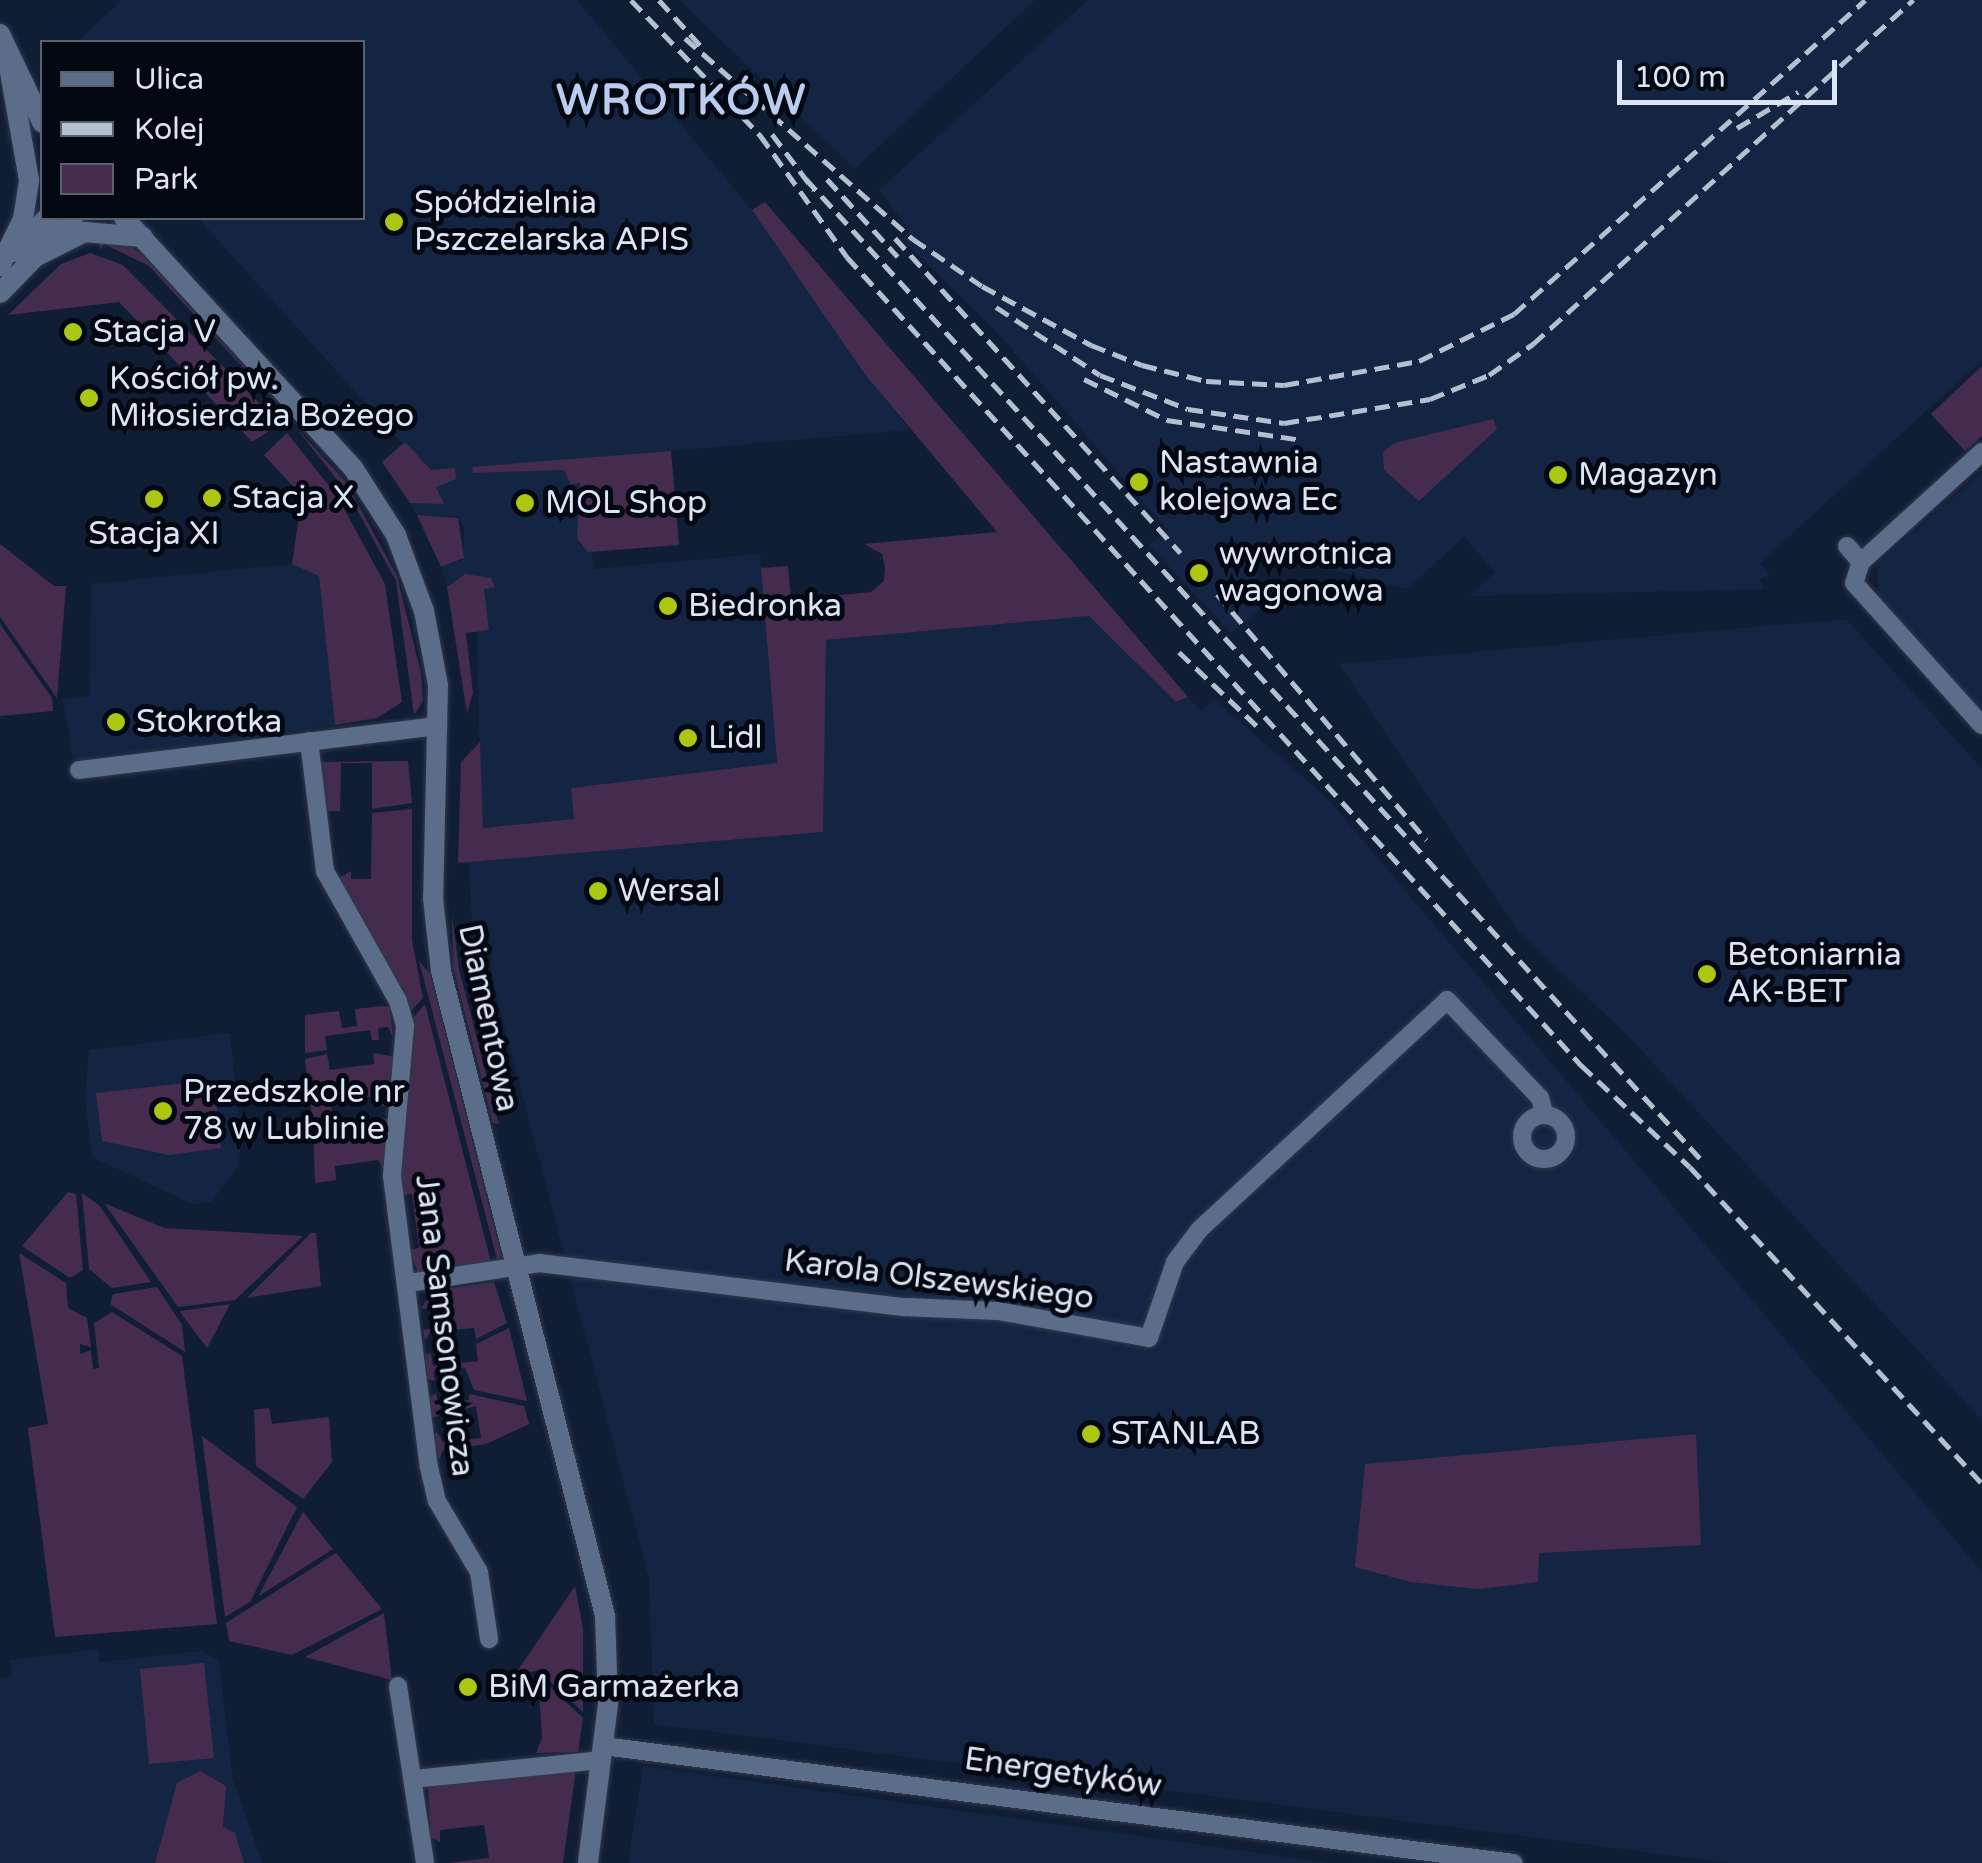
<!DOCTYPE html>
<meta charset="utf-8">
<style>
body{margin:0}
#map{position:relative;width:1982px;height:1863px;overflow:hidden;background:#101e35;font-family:"Varela Round",sans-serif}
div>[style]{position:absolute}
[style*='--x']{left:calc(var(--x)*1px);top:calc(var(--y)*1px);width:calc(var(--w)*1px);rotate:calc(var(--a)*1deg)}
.built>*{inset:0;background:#132542}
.green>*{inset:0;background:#452c4e}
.roads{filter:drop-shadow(0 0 2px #31384c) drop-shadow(0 0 2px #31384c)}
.minor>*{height:18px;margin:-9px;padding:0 9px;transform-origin:9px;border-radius:9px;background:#5c6d8a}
.minor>.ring{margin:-9px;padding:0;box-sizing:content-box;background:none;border:18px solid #5c6d8a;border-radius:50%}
.tertiary>*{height:20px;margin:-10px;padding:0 10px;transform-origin:10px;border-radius:10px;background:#5c6d8a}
.rail>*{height:5px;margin-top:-2.5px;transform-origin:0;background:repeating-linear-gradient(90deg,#b4bfd0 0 15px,transparent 0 23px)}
.dots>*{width:28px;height:28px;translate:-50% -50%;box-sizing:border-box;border:5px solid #040812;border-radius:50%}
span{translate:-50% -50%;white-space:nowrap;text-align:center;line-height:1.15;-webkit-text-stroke:10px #040812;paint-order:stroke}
.poi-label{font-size:32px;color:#dbe5f5}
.left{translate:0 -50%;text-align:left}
.street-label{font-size:32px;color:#dbe5f5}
.district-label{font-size:42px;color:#bacdee;font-weight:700;letter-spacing:2.5px}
.legend{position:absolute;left:40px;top:40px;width:325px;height:180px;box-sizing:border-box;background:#040812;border:2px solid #5a606d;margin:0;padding:12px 18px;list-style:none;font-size:30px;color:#dbe5f5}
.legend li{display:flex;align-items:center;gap:20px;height:50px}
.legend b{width:50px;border:2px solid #5a606d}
.scale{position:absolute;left:1617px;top:60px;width:220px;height:45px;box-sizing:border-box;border:5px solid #dbe5f5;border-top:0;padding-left:12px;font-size:30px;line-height:35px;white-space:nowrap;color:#dbe5f5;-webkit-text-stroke:8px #040812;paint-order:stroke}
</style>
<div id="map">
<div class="built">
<div style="clip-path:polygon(122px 0,577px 0,752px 210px,909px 430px,566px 460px,580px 483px,578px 544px,592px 552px,593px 569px,760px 554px,777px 763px,571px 788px,574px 819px,482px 828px,475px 579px,447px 587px,441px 567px,463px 560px,464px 526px,456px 516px,417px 515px,410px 503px,443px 504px,436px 487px,445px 481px,429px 473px,198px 218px,362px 218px,362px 42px,77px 42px)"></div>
<div style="clip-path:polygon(679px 0,1035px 0,855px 169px)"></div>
<div style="clip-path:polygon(1088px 0,1982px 0,1982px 360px,1760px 563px,1769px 574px,1760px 580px,1764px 589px,1470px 596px,1495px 572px,1464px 537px,1407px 589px,1272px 554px,1257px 568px,1261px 609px,1231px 633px,1149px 545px,1168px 530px,998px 333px,902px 239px,910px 230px,879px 190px)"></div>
<div style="clip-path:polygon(1982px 472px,1982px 712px,1878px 594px,1877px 564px)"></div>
<div style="clip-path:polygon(292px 564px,319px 575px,335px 725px,73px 760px,63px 700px,90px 696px,91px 584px)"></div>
<div style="clip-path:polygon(1089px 616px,1176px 702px,1188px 697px,1201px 711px,1214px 699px,1327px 798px,1982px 1572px,1982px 1863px,1731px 1863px,654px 1724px,649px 1579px,492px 979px,490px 932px,473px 933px,468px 862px,822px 832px,825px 640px)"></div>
<div style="clip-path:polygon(1846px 619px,1982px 769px,1982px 1420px,1631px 1039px,1519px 932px,1339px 664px)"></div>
<div style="clip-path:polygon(230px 1033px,241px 1145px,238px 1166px,211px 1202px,192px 1204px,92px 1157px,85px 1096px,89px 1050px)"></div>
<div style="clip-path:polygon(98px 1649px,100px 1662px,202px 1651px,219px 1662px,233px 1779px,262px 1863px,0 1863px,0 1677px,12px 1676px,10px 1660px)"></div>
<div style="clip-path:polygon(643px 1766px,1330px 1863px,628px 1863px)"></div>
</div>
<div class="green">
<div style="clip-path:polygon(765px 202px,1188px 697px,1176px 702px,1089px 616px,826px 640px,823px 832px,458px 863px,461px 762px,480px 742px,483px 828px,574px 819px,571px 788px,777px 763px,761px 568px,788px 566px,791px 600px,871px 592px,884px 581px,885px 568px,882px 554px,864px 544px,997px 532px,864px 373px,752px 210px)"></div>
<div style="clip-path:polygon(97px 237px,126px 243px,144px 256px,287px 415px,149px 266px,104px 244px,101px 249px)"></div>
<div style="clip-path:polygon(90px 253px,123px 265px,280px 424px,252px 442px,119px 302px,8px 315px,61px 264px)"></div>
<div style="clip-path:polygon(1982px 366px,1982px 436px,1965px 451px,1931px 414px)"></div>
<div style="clip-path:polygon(1493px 419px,1497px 429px,1419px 501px,1384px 470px,1383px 452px,1394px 443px)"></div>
<div style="clip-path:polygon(296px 428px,346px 482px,397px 576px,421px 673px,423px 701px,414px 715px,396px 581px,349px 495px)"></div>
<div style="clip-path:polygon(287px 433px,337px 496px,385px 584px,402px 702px,377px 718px,335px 725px,319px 576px,292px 564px,302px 496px,264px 455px)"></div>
<div style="clip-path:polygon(405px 442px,431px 470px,455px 468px,456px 479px,436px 487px,444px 504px,410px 503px,382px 462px)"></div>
<div style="clip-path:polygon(671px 451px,679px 545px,588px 552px,577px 539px,580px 483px,571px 484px,564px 470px,473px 473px,472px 467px)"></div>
<div style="clip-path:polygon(417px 515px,458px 518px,464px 558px,441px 567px)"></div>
<div style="clip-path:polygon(0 544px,54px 586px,66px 586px,57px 698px,0 617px)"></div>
<div style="clip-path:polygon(465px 574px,491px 578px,495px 587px,484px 589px,489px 630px,466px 633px,473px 693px,467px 713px,447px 587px)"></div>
<div style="clip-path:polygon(0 624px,52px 698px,53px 711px,0 716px)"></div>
<div style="clip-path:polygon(408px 761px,412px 803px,372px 809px,372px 763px,341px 763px,340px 811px,322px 811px,318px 762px)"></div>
<div style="clip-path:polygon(412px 809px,412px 940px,423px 998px,407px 1015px,339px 878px,351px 871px,351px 879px,371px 879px,372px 813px)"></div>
<div style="clip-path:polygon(452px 915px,459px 969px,499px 1124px,493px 1123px,453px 966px)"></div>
<div style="clip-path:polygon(419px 961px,430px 974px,501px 1254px,498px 1263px)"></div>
<div style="clip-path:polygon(425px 1004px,492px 1266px,419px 1275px,409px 1250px,419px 1248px,412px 1194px,402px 1195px,400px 1170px,410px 1021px)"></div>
<div style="clip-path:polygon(382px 1006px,390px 1007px,393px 1038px,388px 1027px,378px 1028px,379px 1040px,372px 1040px,370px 1030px,325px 1036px,327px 1050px,305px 1053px,305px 1015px,339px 1011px,342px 1028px,357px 1026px,355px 1009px)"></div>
<div style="clip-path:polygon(373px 1053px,397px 1057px,390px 1106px,377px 1106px,376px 1096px,331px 1101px,332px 1116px,312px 1118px,305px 1059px,327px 1054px,330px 1070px,374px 1064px)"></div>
<div style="clip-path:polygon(214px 1080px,221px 1148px,169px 1155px,102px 1141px,96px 1093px)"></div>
<div style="clip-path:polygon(379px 1118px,390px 1120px,384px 1171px,378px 1160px,335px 1166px,336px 1180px,315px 1183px,313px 1123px,333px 1121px,335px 1135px,379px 1130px)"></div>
<div style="clip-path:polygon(68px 1192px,76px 1194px,83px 1270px,70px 1278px,22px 1246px)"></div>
<div style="clip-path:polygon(82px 1193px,99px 1205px,151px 1282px,112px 1288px,89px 1269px)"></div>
<div style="clip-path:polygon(104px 1203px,164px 1228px,303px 1236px,235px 1300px,178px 1307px)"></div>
<div style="clip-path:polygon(311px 1233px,316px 1233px,321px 1286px,247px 1298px)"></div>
<div style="clip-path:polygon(19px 1253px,66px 1283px,68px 1308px,87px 1318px,91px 1347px,80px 1344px,80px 1354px,91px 1350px,93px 1369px,99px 1368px,94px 1323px,112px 1312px,182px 1356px,217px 1624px,55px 1637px,28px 1428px,48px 1424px)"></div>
<div style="clip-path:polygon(494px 1282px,507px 1323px,476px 1339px,474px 1328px,430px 1332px,425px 1341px,423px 1330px,433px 1328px,430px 1308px,421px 1309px,432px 1291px)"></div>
<div style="clip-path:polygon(157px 1287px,182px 1325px,185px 1352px,110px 1304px,113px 1294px)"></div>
<div style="clip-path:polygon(230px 1304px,207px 1348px,180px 1312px,181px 1311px)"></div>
<div style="clip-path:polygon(509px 1328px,527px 1401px,474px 1390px,465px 1368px,434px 1371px,435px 1381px,427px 1379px,425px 1354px,431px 1353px,433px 1366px,478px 1361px,476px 1344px)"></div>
<div style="clip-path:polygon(436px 1393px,438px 1404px,469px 1400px,469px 1394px,524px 1406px,529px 1424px,486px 1444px,443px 1450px,439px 1460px,432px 1437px,437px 1432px,443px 1442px,481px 1438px,476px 1406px,431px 1418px,427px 1399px)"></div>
<div style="clip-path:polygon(269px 1408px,272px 1424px,329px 1417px,332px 1462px,303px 1499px,256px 1466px,254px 1410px)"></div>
<div style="clip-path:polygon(1696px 1434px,1701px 1545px,1539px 1553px,1538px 1582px,1478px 1589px,1411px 1582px,1355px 1567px,1365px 1464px)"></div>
<div style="clip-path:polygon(202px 1436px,297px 1507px,250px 1602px,225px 1617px)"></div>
<div style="clip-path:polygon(303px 1512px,333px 1549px,259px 1596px,259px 1595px)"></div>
<div style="clip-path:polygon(336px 1553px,382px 1609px,292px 1655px,229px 1641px,226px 1623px)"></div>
<div style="clip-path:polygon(575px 1586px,583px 1628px,583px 1712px,538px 1671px,516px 1673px)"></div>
<div style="clip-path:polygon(384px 1613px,392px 1680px,305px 1657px)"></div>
<div style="clip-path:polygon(204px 1663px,214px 1758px,149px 1764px,140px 1669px)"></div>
<div style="clip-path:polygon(538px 1676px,583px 1718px,578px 1752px,536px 1753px,542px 1738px)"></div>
<div style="clip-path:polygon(576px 1769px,563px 1863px,448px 1863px,489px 1858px,484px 1825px,440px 1830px,440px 1842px,430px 1837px,428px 1786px)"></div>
<div style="clip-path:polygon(200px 1771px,226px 1786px,223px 1827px,235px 1833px,244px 1863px,155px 1863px,177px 1783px)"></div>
</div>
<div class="roads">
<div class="minor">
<div style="--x:1982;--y:452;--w:164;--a:137.7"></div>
<div style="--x:1861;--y:562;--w:22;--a:108"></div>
<div style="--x:1854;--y:583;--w:191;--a:48"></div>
<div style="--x:1847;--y:546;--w:21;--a:49"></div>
<div style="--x:309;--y:741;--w:131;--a:83"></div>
<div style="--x:325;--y:871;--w:149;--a:60.7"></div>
<div style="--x:398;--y:1001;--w:26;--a:74"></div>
<div style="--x:405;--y:1026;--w:151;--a:95"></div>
<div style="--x:392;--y:1176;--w:293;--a:82.8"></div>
<div style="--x:429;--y:1467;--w:35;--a:77"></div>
<div style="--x:437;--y:1501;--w:82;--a:59.4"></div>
<div style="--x:479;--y:1572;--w:68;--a:81.5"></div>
<div style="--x:79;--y:770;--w:362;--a:-7"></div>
<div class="ring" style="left:1522px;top:1115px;width:26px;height:26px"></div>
<div style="--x:409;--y:1283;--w:132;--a:-8.7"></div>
<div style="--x:539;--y:1263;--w:369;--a:6.9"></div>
<div style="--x:905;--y:1307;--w:93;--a:2.5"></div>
<div style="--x:998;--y:1311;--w:153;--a:10.1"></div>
<div style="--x:1149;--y:1338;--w:80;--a:-71.1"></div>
<div style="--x:1175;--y:1262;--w:40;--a:-53"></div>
<div style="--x:1199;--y:1230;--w:338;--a:-42.8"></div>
<div style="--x:1447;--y:1000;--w:135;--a:46.5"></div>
<div style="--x:1540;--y:1098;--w:18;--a:74"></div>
<div style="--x:398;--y:1686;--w:179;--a:81.3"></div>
<div style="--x:603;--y:1746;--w:918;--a:7.32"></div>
<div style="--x:414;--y:1779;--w:188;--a:-5.8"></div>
</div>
<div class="tertiary">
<div style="--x:0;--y:34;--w:98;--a:64.5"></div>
<div style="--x:124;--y:218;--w:339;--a:47.5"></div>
<div style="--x:353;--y:468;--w:80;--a:57.3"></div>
<div style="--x:396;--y:535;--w:81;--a:69.8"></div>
<div style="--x:424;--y:611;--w:75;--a:79.3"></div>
<div style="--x:438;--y:685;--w:213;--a:91.3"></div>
<div style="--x:433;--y:898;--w:73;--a:83.7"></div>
<div style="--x:441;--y:971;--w:666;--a:75.73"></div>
<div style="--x:605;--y:1616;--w:88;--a:88"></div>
<div style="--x:608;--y:1704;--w:160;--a:97.2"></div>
<div style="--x:14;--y:252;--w:47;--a:-45.9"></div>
<div style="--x:39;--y:255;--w:51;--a:-26.6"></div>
<div style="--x:85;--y:232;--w:58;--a:4.9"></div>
<div style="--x:0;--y:266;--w:52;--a:-63.9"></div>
<div style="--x:23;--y:219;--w:39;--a:-81"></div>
<div style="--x:29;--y:180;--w:132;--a:-100"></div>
<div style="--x:0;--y:293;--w:105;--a:-45.8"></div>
</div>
</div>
<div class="rail">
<div style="--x:631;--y:0;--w:187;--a:46.3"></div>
<div style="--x:760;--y:135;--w:150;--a:54.5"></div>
<div style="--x:847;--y:257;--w:1092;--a:47.75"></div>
<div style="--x:1581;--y:1065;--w:149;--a:43.1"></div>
<div style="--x:1690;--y:1167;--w:430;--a:47.3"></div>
<div style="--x:659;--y:0;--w:61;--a:47.7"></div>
<div style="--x:685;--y:38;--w:304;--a:41.4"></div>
<div style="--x:913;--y:239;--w:83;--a:34.3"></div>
<div style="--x:982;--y:286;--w:124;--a:28.4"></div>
<div style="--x:1091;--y:345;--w:55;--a:21.4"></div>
<div style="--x:1142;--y:365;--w:66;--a:14"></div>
<div style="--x:1206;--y:381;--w:78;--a:2.9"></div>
<div style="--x:1284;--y:385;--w:137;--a:-10.1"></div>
<div style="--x:1419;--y:361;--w:106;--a:-26.3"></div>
<div style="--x:1514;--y:314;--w:471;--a:-41.8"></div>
<div style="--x:1737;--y:128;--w:71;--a:-30.5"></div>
<div style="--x:772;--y:134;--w:70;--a:53.1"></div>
<div style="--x:806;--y:179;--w:1334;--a:47.61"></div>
<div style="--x:827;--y:179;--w:105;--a:47.7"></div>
<div style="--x:895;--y:238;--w:425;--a:47.8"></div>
<div style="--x:996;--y:307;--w:124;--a:33.2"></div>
<div style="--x:1100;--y:375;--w:94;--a:21.1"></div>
<div style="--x:1188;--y:409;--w:97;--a:8.3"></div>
<div style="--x:1284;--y:423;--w:148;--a:-9.3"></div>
<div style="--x:1430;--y:399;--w:64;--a:-22.1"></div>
<div style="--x:1489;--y:375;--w:54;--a:-35.2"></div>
<div style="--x:1533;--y:344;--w:513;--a:-42.15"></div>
<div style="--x:1084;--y:379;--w:93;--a:26.3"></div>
<div style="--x:1167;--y:420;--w:136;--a:8.4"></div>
<div style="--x:1217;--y:594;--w:323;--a:49.6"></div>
<div style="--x:1179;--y:652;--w:108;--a:43.5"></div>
</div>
<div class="dots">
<div style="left:394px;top:222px;background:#acc611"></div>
<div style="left:73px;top:332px;background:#acc611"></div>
<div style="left:89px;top:398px;background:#acc611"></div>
<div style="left:1558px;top:475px;background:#acc611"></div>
<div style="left:1139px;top:482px;background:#acc611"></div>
<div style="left:212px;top:498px;background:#acc611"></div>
<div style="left:154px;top:499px;background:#acc611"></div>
<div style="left:525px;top:503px;background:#acc611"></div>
<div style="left:1199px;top:573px;background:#acc611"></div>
<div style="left:668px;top:606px;background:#acc611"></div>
<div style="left:116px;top:722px;background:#acc611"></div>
<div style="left:688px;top:738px;background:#acc611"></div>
<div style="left:598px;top:891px;background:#acc611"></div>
<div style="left:1707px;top:974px;background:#acc611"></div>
<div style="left:163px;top:1111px;background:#acc611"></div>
<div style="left:1091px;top:1434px;background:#acc611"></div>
<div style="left:468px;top:1687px;background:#acc611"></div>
</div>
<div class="poi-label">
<span class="left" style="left:414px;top:222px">Spółdzielnia<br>Pszczelarska APIS</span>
<span class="left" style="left:93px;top:332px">Stacja V</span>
<span class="left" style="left:109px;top:398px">Kościół pw.<br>Miłosierdzia Bożego</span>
<span class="left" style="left:1159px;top:482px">Nastawnia<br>kolejowa Ec</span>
<span class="left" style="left:1578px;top:475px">Magazyn</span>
<span class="left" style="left:232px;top:498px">Stacja X</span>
<span class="left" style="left:545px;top:503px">MOL Shop</span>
<span style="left:154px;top:534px">Stacja XI</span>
<span class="left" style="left:1219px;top:573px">wywrotnica<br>wagonowa</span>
<span class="left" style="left:688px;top:606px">Biedronka</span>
<span class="left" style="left:136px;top:722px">Stokrotka</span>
<span class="left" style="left:708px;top:738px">Lidl</span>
<span class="left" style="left:618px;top:891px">Wersal</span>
<span class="left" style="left:1727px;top:974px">Betoniarnia<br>AK-BET</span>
<span class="left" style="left:183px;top:1111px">Przedszkole nr<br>78 w Lublinie</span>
<span class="left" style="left:1111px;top:1434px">STANLAB</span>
<span class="left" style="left:488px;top:1687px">BiM Garmażerka</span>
</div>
<div class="street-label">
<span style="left:488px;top:1018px;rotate:78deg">Diamentowa</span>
<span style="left:939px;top:1280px;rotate:7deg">Karola Olszewskiego</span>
<span style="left:444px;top:1326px;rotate:83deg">Jana Samsonowicza</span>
<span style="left:1063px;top:1773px;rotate:8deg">Energetyków</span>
</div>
<div class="district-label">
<span style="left:682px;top:101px">WROTKÓW</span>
</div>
<ul class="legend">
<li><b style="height:12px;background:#5c6d8a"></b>Ulica</li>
<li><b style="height:12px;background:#b4bfd0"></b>Kolej</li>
<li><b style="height:28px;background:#452c4e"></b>Park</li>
</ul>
<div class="scale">100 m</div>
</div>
